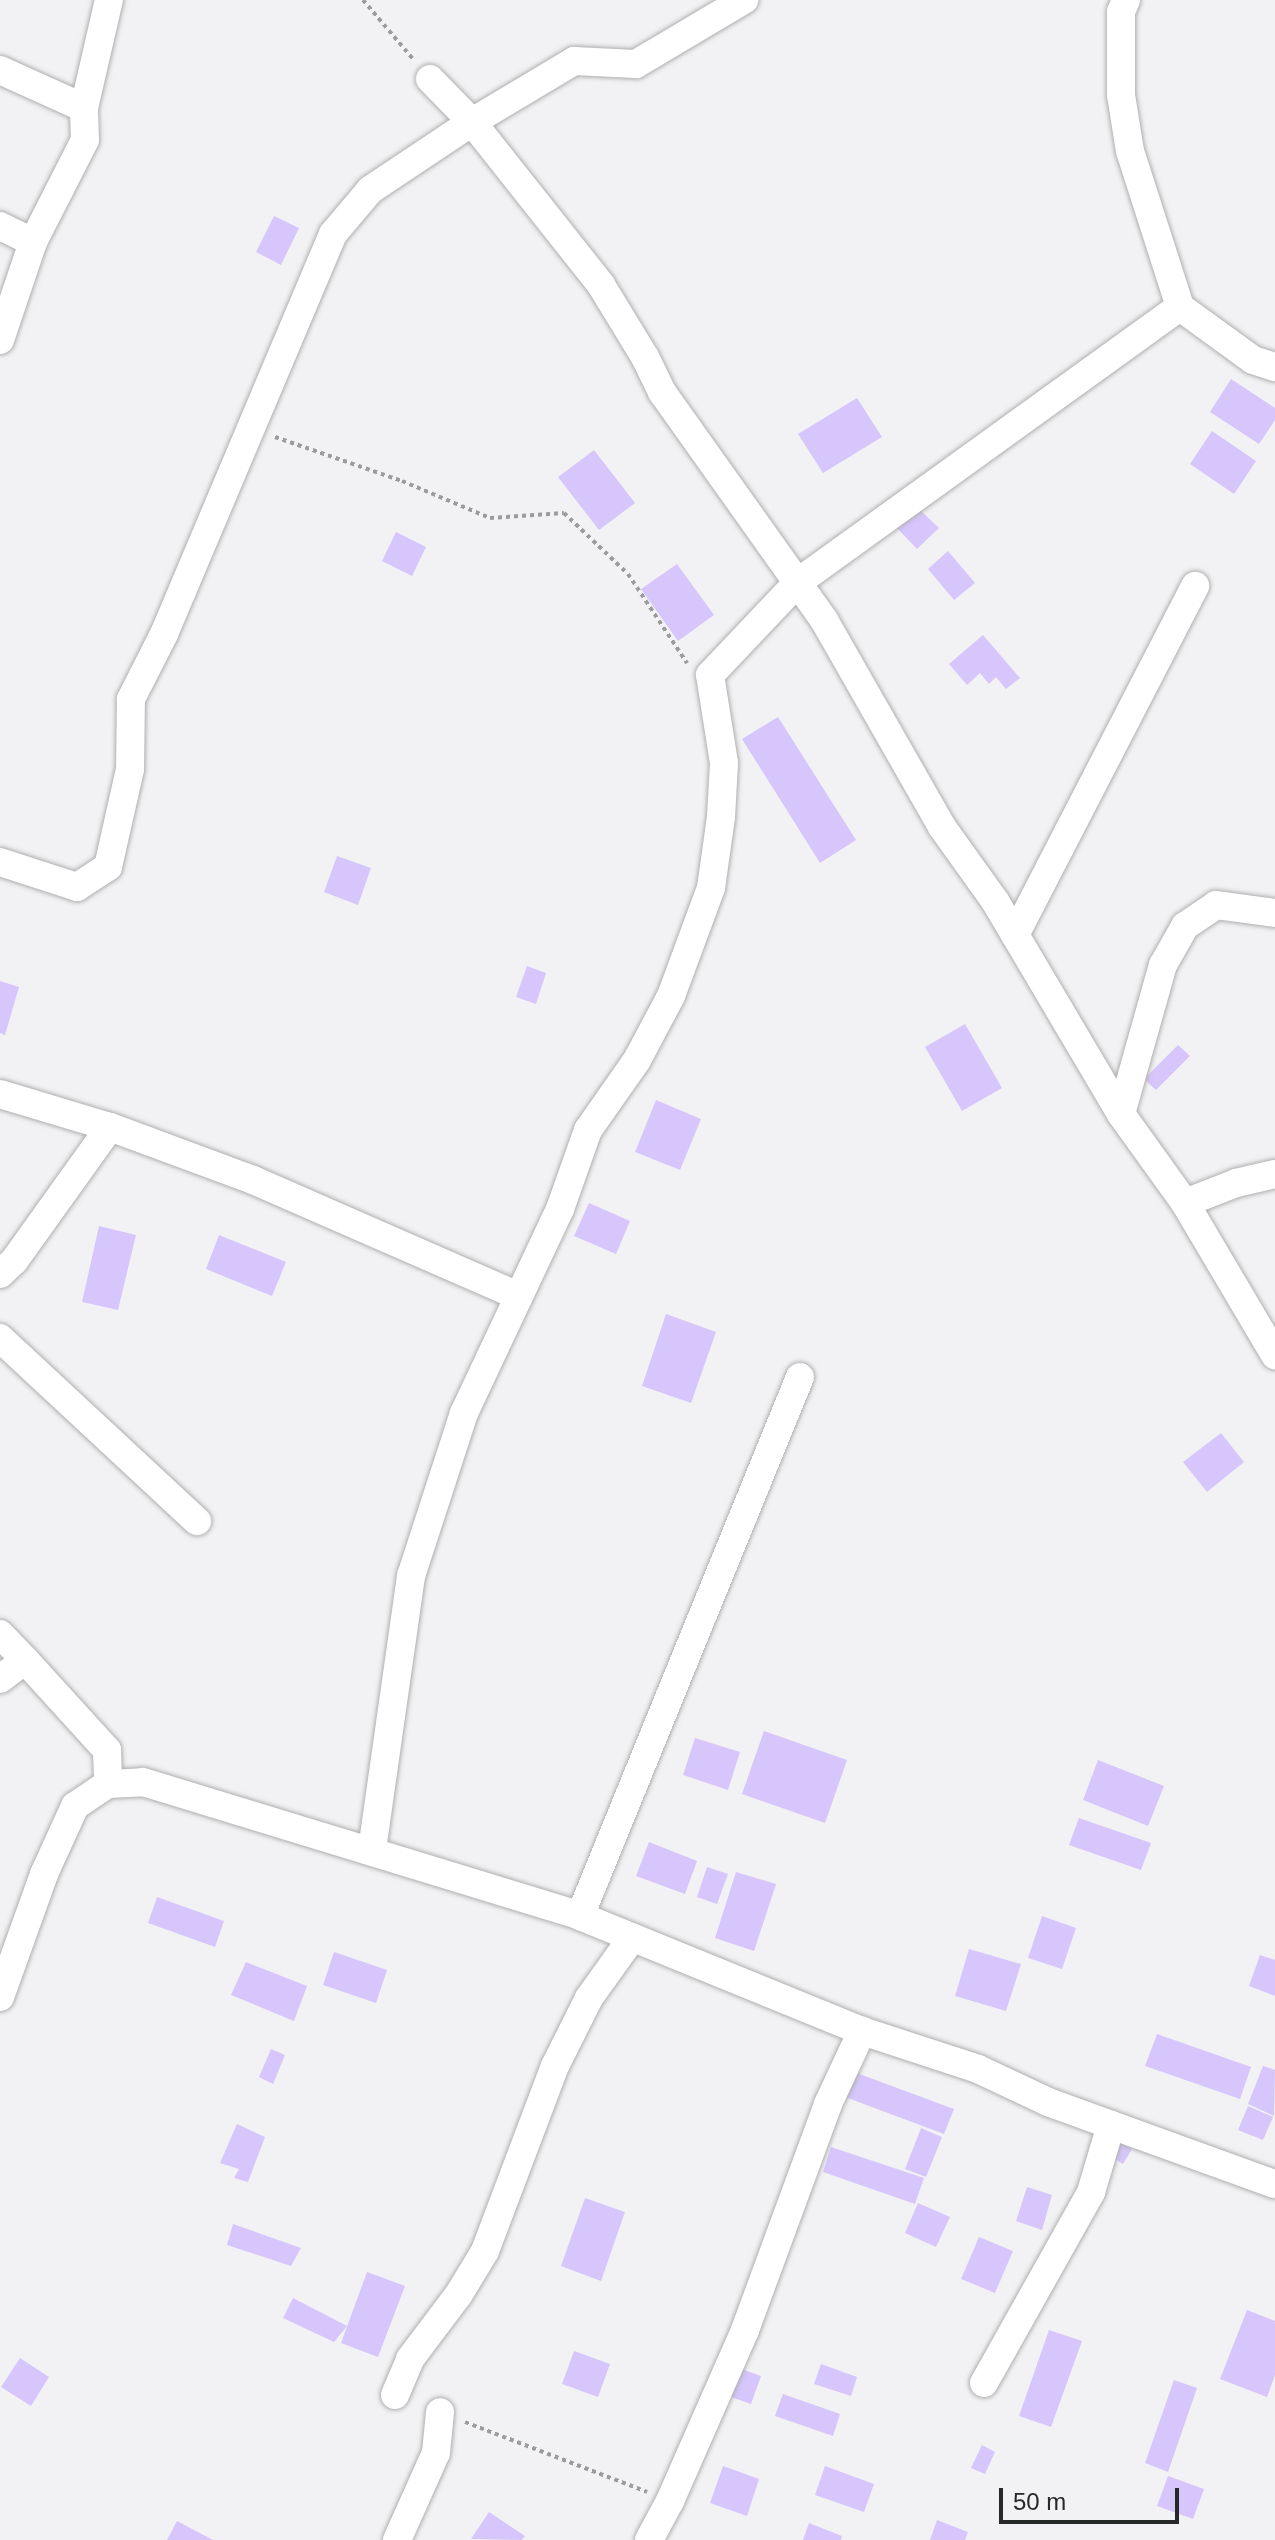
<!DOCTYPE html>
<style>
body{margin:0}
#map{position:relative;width:1275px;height:2540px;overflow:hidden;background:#f2f2f4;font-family:Helvetica,sans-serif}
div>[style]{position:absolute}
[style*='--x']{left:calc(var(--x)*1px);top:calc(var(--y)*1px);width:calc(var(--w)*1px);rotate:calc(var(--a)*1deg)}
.building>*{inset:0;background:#d6c6fb}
.path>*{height:4px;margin-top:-2px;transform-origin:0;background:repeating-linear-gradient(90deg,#9b9c9d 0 4px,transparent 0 8px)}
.roads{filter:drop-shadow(0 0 2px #afafb0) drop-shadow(0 0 2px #afafb0)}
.street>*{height:28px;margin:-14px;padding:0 14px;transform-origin:14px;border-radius:14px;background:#fff}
span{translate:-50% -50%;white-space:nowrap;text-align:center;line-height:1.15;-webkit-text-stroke:6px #f2f2f4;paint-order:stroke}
.scale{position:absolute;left:999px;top:2488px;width:180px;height:36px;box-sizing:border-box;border:4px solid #272828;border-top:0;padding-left:10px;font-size:24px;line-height:28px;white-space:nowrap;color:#272828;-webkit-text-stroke:6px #f2f2f4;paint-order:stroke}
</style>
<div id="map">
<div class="building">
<div style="clip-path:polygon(274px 216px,299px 228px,281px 265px,256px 252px)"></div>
<div style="clip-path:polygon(1231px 379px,1275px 408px,1275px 420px,1259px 444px,1210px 412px)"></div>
<div style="clip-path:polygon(857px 398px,882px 437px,823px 473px,798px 434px)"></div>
<div style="clip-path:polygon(1212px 431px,1256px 461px,1234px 494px,1190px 464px)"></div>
<div style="clip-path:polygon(594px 450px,635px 503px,599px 530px,558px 477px)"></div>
<div style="clip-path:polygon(917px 507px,939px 528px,917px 549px,896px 527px)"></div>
<div style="clip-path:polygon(396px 532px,426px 547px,412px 576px,382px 561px)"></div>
<div style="clip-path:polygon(948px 551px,975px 583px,954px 600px,928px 569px)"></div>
<div style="clip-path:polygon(677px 564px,714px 615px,678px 641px,641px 589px)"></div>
<div style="clip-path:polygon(983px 635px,1020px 678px,1006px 689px,996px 677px,989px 684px,980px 673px,967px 685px,949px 664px)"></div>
<div style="clip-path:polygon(778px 717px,856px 840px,820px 863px,742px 739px)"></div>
<div style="clip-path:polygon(337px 856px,371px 868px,358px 905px,324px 892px)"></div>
<div style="clip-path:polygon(527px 966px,546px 973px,536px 1004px,516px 997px)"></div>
<div style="clip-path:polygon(0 981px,19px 987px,5px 1035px,0 1033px)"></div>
<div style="clip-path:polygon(965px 1024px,1002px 1088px,962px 1111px,925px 1047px)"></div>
<div style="clip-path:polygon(1178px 1045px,1190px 1056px,1156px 1090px,1144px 1079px)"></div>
<div style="clip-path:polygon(656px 1100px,701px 1119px,680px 1170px,635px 1152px)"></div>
<div style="clip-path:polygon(589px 1203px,630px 1221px,616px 1254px,574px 1236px)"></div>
<div style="clip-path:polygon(99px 1226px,136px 1235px,118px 1310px,82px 1302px)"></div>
<div style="clip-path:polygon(219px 1235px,286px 1262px,272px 1296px,206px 1269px)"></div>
<div style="clip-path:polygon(666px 1314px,716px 1332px,691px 1403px,642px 1386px)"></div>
<div style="clip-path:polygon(1221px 1433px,1244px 1462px,1207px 1492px,1183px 1462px)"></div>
<div style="clip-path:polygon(764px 1731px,847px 1760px,825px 1823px,742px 1794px)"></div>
<div style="clip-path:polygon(695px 1738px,740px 1752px,728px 1790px,683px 1775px)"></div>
<div style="clip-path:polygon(1098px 1760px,1164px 1786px,1148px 1826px,1083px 1800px)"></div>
<div style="clip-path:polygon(1079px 1818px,1151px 1843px,1141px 1870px,1069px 1845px)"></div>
<div style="clip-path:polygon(649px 1842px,697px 1861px,685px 1894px,636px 1876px)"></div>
<div style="clip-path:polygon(707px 1867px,728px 1874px,717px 1904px,697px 1897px)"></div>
<div style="clip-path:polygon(736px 1872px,776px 1884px,754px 1951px,715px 1938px)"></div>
<div style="clip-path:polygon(157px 1897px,224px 1921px,215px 1947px,148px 1923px)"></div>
<div style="clip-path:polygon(1042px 1916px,1076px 1928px,1062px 1969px,1028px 1958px)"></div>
<div style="clip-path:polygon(969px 1949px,1021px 1964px,1006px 2011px,955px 1996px)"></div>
<div style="clip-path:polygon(334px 1952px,387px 1970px,376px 2003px,323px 1985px)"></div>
<div style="clip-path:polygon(1260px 1955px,1275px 1960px,1275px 1996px,1249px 1986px)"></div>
<div style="clip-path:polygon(246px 1962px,307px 1986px,294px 2021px,231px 1995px)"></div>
<div style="clip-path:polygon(1157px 2034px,1251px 2067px,1240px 2099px,1145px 2066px)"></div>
<div style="clip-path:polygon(271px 2049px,285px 2055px,273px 2084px,259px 2077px)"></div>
<div style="clip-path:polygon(1263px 2066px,1275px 2070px,1274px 2116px,1248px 2104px)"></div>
<div style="clip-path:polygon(854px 2072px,954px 2109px,944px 2134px,845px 2097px)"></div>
<div style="clip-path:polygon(1248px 2106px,1273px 2117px,1263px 2140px,1238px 2130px)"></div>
<div style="clip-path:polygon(237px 2124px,265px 2137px,248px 2182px,234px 2178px,239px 2169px,220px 2163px)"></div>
<div style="clip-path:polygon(921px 2128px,942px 2137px,926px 2177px,905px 2169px)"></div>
<div style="clip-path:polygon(1118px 2142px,1132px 2149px,1123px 2164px,1110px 2156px)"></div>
<div style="clip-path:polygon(831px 2147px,924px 2178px,915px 2204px,823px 2172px)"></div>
<div style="clip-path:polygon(1027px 2187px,1052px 2195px,1042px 2230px,1016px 2221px)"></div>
<div style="clip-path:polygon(585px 2198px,625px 2212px,601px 2281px,561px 2266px)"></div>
<div style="clip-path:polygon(918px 2203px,950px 2217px,936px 2247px,905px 2233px)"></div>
<div style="clip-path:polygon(233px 2224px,301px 2248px,291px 2266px,227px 2245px)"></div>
<div style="clip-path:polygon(979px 2237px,1013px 2251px,995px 2293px,961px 2279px)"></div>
<div style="clip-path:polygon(367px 2272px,405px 2286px,378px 2357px,341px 2343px)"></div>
<div style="clip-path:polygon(293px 2298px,347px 2326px,334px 2342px,283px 2318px)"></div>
<div style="clip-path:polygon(1247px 2310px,1275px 2321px,1275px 2375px,1267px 2397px,1220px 2379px)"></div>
<div style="clip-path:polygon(1049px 2330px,1082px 2341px,1051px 2427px,1019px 2416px)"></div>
<div style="clip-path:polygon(574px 2351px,610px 2364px,598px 2397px,562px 2384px)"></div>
<div style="clip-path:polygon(20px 2358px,49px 2377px,31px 2406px,1px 2387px)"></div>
<div style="clip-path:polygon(821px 2364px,857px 2377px,851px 2396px,814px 2384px)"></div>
<div style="clip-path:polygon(741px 2369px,761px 2376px,751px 2404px,731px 2397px)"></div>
<div style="clip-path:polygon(1174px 2380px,1197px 2388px,1168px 2472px,1145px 2463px)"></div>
<div style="clip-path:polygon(783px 2394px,840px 2414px,833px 2436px,775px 2416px)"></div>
<div style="clip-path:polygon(982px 2445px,995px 2452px,985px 2474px,971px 2468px)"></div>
<div style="clip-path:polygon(723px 2466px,759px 2479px,747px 2516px,710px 2503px)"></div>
<div style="clip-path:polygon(825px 2466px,874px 2484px,864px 2512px,815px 2495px)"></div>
<div style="clip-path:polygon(1168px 2476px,1204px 2489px,1193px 2519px,1157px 2506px)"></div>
<div style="clip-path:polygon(489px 2512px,525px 2536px,522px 2540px,471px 2539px)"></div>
<div style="clip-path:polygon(937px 2520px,968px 2532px,965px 2540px,930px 2540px)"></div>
<div style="clip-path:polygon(177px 2521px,213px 2540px,167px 2540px)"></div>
<div style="clip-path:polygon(809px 2523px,842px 2536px,841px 2540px,803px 2540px)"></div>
</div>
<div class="path">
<div style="--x:363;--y:0;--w:77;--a:49.7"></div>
<div style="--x:275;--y:437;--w:134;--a:19.1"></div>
<div style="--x:402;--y:481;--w:95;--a:22.8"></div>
<div style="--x:490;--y:518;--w:74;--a:-3.9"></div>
<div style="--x:564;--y:513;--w:88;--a:43.6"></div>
<div style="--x:628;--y:574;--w:107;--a:56.5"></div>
<div style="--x:465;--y:2422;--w:195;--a:21"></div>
</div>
<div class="roads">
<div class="street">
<div style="--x:1126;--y:0;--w:13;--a:113"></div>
<div style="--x:1121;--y:12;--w:83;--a:90"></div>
<div style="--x:1121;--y:95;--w:57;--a:80.9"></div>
<div style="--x:1130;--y:151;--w:164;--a:72.2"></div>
<div style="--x:1180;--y:307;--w:90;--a:36"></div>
<div style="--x:1253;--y:360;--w:23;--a:18"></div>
<div style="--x:0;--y:70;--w:92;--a:24.3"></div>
<div style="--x:430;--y:79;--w:60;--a:45.7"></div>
<div style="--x:472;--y:122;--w:208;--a:51.6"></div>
<div style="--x:601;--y:285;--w:84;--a:58.6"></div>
<div style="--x:645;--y:357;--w:39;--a:64"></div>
<div style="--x:662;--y:392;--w:280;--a:54.6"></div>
<div style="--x:824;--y:620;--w:238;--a:60.3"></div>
<div style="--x:942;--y:827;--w:91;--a:54.4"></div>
<div style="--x:995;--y:901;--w:247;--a:59.4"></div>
<div style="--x:1121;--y:1114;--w:110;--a:54.3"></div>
<div style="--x:1185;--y:1203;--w:177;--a:59.4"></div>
<div style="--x:0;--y:226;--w:37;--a:26"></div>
<div style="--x:0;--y:340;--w:103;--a:-71.4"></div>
<div style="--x:33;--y:242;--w:114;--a:-63"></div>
<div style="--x:85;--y:140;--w:32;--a:-92"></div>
<div style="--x:84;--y:108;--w:111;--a:-77"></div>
<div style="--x:0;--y:862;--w:81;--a:18"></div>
<div style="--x:77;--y:887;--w:37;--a:-33"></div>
<div style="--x:108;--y:867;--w:100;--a:-77.3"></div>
<div style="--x:130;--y:769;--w:70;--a:-89.2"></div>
<div style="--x:131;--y:699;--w:73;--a:-63.1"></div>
<div style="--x:164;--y:634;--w:434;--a:-67.1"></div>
<div style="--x:333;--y:234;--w:57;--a:-49.9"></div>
<div style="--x:370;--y:190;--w:123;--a:-33.7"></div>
<div style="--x:472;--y:122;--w:119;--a:-30.9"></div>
<div style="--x:574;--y:61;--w:62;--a:2.8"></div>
<div style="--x:636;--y:64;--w:126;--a:-30.7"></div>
<div style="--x:1015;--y:935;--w:393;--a:-62.7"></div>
<div style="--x:0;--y:1094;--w:115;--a:16.7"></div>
<div style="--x:110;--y:1127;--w:153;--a:20.3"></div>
<div style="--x:253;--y:1180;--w:290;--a:23.6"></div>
<div style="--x:1121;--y:1114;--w:155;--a:-74.3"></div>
<div style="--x:1163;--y:965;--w:45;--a:-60.6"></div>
<div style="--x:1185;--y:926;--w:37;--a:-34"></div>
<div style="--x:1216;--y:905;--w:60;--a:7.7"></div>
<div style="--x:1185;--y:1203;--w:55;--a:-21.4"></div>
<div style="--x:1236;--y:1183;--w:40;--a:-13"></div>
<div style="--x:0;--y:1274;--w:19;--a:-43"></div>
<div style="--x:14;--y:1261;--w:165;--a:-54.4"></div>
<div style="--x:0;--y:1338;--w:269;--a:42.9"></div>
<div style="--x:0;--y:1634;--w:36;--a:46"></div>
<div style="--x:0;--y:1679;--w:31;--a:-37"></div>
<div style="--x:25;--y:1660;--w:122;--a:47.7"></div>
<div style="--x:107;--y:1750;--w:34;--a:88"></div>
<div style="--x:372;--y:1850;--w:277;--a:-81.9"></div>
<div style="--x:411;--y:1576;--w:171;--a:-72"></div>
<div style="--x:464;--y:1413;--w:225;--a:-64.8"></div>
<div style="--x:560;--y:1209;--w:84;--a:-70.5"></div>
<div style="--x:588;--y:1130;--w:85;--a:-55"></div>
<div style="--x:637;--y:1060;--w:72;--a:-62"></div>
<div style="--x:671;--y:996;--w:115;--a:-69.7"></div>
<div style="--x:711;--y:888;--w:72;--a:-82"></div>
<div style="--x:721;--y:817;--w:54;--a:-86.8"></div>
<div style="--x:724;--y:763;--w:89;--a:-99"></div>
<div style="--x:710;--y:675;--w:127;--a:-46.6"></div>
<div style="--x:797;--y:583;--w:472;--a:-35.8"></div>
<div style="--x:580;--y:1916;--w:582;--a:-67.8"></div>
<div style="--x:0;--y:1997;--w:131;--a:-70.3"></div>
<div style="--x:44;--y:1874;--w:75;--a:-65.5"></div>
<div style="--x:75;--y:1806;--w:40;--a:-34"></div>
<div style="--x:108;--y:1784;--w:35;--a:-3"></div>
<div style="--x:143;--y:1782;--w:457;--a:17"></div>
<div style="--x:580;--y:1916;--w:305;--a:22.2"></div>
<div style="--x:862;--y:2031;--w:122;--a:18.1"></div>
<div style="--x:978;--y:2069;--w:77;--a:25.2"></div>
<div style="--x:1048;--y:2102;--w:241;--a:19.9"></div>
<div style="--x:984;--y:2383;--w:219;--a:-60.7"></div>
<div style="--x:1091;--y:2192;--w:70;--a:-73.4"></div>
<div style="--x:395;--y:2395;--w:39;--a:-67"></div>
<div style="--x:410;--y:2359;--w:81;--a:-53"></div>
<div style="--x:459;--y:2294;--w:50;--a:-58.8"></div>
<div style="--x:485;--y:2251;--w:198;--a:-69.3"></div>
<div style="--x:555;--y:2066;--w:76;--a:-63.4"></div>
<div style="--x:589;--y:1998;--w:74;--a:-54.4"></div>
<div style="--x:397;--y:2540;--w:95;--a:-65.9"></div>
<div style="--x:436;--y:2453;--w:41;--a:-84.4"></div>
<div style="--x:649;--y:2540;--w:44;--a:-61.7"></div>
<div style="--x:670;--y:2501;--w:187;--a:-66.3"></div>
<div style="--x:745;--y:2330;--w:241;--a:-69.8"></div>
<div style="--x:828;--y:2104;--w:81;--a:-65"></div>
</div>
</div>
<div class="scale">50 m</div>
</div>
